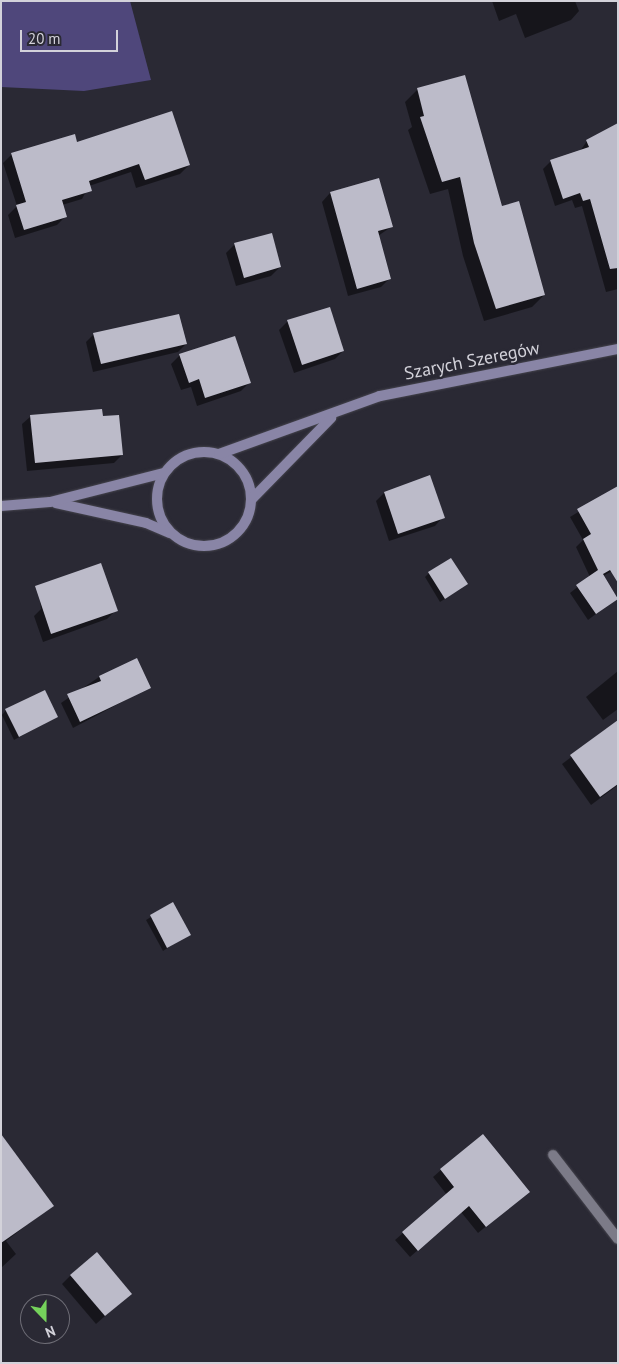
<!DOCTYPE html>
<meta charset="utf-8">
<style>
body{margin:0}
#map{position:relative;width:619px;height:1364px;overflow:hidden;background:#2a2934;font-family:"PT Sans",sans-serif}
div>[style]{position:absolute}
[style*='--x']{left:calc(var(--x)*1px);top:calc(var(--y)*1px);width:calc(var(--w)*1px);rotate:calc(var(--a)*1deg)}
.green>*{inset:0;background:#4f477b}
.shadow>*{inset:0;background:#0007}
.building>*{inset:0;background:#bcbbc9}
.roads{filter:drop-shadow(0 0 1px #45444d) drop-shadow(0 0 1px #45444d)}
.street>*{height:10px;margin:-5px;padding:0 5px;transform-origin:5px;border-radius:5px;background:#7c7b88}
.secondary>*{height:10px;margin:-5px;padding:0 5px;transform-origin:5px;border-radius:5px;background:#8985a6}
.secondary>.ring{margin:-5px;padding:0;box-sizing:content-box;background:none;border:10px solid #8985a6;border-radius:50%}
span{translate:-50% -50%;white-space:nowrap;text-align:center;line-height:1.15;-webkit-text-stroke:5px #2a2934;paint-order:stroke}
.street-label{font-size:18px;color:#d3d2da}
.frame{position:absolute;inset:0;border:2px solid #d3d2da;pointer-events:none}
.north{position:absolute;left:20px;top:1294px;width:50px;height:50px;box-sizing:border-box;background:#2a2934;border:1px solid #6e6d76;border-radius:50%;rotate:158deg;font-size:14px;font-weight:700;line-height:20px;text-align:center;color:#d3d2da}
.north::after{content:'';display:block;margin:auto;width:18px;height:22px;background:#75d25b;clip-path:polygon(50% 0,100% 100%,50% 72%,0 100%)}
.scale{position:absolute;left:20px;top:30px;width:98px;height:22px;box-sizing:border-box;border:2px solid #d3d2da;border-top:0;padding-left:6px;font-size:15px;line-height:18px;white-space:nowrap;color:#d3d2da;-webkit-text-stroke:4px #2a2934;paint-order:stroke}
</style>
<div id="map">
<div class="green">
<div style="clip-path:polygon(1px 1px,130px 1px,151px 80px,84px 91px,1px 87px)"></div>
</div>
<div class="shadow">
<div style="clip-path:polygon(492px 1px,575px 1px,579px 11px,571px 20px,525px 38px,516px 14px,499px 21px)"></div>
<div style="clip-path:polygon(464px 77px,501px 208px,544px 295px,532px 307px,484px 321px,463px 256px,448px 189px,430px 194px,408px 130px,412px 127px,405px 102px,417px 90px)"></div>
<div style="clip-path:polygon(618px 125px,618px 289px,606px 292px,582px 206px,575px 208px,572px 200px,555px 206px,543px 169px,551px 161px,580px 151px,587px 141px)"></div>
<div style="clip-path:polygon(77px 144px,189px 165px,180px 174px,136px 188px,131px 172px,89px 186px,82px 199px,62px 205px,65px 217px,57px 225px,15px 238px,8px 215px,17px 206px,3px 163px,12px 154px)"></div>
<div style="clip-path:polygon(378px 180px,391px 227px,378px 236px,390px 278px,381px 287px,348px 296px,322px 202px,330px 193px)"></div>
<div style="clip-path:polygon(235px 244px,280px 267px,271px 276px,236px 286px,226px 253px)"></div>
<div style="clip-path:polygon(288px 321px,343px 351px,335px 359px,294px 373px,279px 330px)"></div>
<div style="clip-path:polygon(94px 334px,186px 344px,178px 352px,93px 372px,86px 342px)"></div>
<div style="clip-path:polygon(180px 355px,249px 383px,241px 391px,197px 406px,191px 387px,181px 390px,171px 364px)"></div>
<div style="clip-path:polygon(30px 417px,102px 417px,122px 455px,114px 463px,27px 471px,22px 424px)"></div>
<div style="clip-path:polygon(429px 477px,443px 517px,435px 526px,389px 541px,376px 501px,384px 493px)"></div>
<div style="clip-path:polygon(616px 489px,618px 568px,603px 576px,617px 598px,588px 620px,570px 593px,590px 577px,576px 547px,583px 540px,570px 517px)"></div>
<div style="clip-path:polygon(429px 573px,462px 588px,440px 602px,425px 577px)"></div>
<div style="clip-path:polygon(39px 592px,116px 610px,107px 619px,43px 642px,34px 616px,41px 609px)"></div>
<div style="clip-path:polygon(618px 671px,618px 709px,603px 720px,586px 697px)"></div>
<div style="clip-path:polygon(99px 677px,150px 687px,73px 728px,61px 703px)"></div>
<div style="clip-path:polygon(6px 710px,57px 717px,14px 740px,2px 715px)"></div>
<div style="clip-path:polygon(618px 722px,618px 785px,591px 805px,562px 764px)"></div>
<div style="clip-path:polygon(173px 904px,189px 934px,163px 951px,146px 920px)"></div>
<div style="clip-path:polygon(1px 1163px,52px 1206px,6px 1241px,16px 1254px,1px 1268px)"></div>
<div style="clip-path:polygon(441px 1170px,528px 1192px,478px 1233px,461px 1212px,410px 1257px,395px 1240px,447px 1195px,433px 1177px)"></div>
<div style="clip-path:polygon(71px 1275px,130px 1294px,96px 1324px,62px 1284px)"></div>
</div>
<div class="building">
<div style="clip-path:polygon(465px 75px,502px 206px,519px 201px,545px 295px,496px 309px,474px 243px,460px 177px,442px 182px,420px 117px,424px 116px,417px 88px)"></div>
<div style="clip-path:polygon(172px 111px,190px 165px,145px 180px,139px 164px,89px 181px,92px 191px,62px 200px,67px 217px,24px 230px,16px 205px,26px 202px,11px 153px,75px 134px,77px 142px)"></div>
<div style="clip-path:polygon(618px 123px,618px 268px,610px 269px,590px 199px,583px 201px,580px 193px,563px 199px,550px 160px,589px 147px,586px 140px)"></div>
<div style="clip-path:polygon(379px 178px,393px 227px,378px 231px,391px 279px,357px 289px,330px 192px)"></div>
<div style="clip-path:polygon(272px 233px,281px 267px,244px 278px,234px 243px)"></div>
<div style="clip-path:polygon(330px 307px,344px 351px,302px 365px,287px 320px)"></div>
<div style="clip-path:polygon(179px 314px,187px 344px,101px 364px,93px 333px)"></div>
<div style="clip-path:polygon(235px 336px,251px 383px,205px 398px,199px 379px,189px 383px,179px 354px)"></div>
<div style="clip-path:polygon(102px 409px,103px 416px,119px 415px,123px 455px,35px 463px,30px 415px)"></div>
<div style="clip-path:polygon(430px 475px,445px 518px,398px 534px,384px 492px)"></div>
<div style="clip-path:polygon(618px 486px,618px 583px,610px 570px,603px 574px,618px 599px,596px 614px,576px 585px,598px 570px,583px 539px,591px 534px,577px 509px)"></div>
<div style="clip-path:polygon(451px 558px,468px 584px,445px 599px,428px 572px)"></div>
<div style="clip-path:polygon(101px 563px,118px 611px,51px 634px,35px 586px)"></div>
<div style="clip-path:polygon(137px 658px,151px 688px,80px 722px,67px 694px,101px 681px,99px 676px)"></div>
<div style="clip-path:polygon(45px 690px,58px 717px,19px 737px,5px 709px)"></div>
<div style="clip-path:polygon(618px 720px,618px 784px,600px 797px,570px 755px)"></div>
<div style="clip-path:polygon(173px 902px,191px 935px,167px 948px,150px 915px)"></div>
<div style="clip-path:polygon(1px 1134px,54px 1206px,1px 1243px)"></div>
<div style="clip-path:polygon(483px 1134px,530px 1192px,486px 1227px,469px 1206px,418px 1251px,402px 1232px,454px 1187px,440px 1169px)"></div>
<div style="clip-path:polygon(97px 1252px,132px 1294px,105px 1316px,70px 1275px)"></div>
</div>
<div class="roads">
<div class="street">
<div style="--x:553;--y:1155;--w:106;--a:52.3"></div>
</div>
<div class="secondary">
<div class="ring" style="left:157px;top:452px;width:84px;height:84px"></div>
<div style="--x:219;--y:454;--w:171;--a:-19.8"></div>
<div style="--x:380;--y:396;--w:243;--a:-11.2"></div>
<div style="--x:251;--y:500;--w:115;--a:-45.7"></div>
<div style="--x:56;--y:503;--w:92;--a:12.5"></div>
<div style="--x:146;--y:523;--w:26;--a:23"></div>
<div style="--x:1;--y:506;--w:49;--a:-4.7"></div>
<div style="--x:50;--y:502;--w:118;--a:-14.3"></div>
</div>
</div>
<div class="street-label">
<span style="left:472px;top:361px;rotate:-11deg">Szarych Szeregów</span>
</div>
<div class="frame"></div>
<div class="north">N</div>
<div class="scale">20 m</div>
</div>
